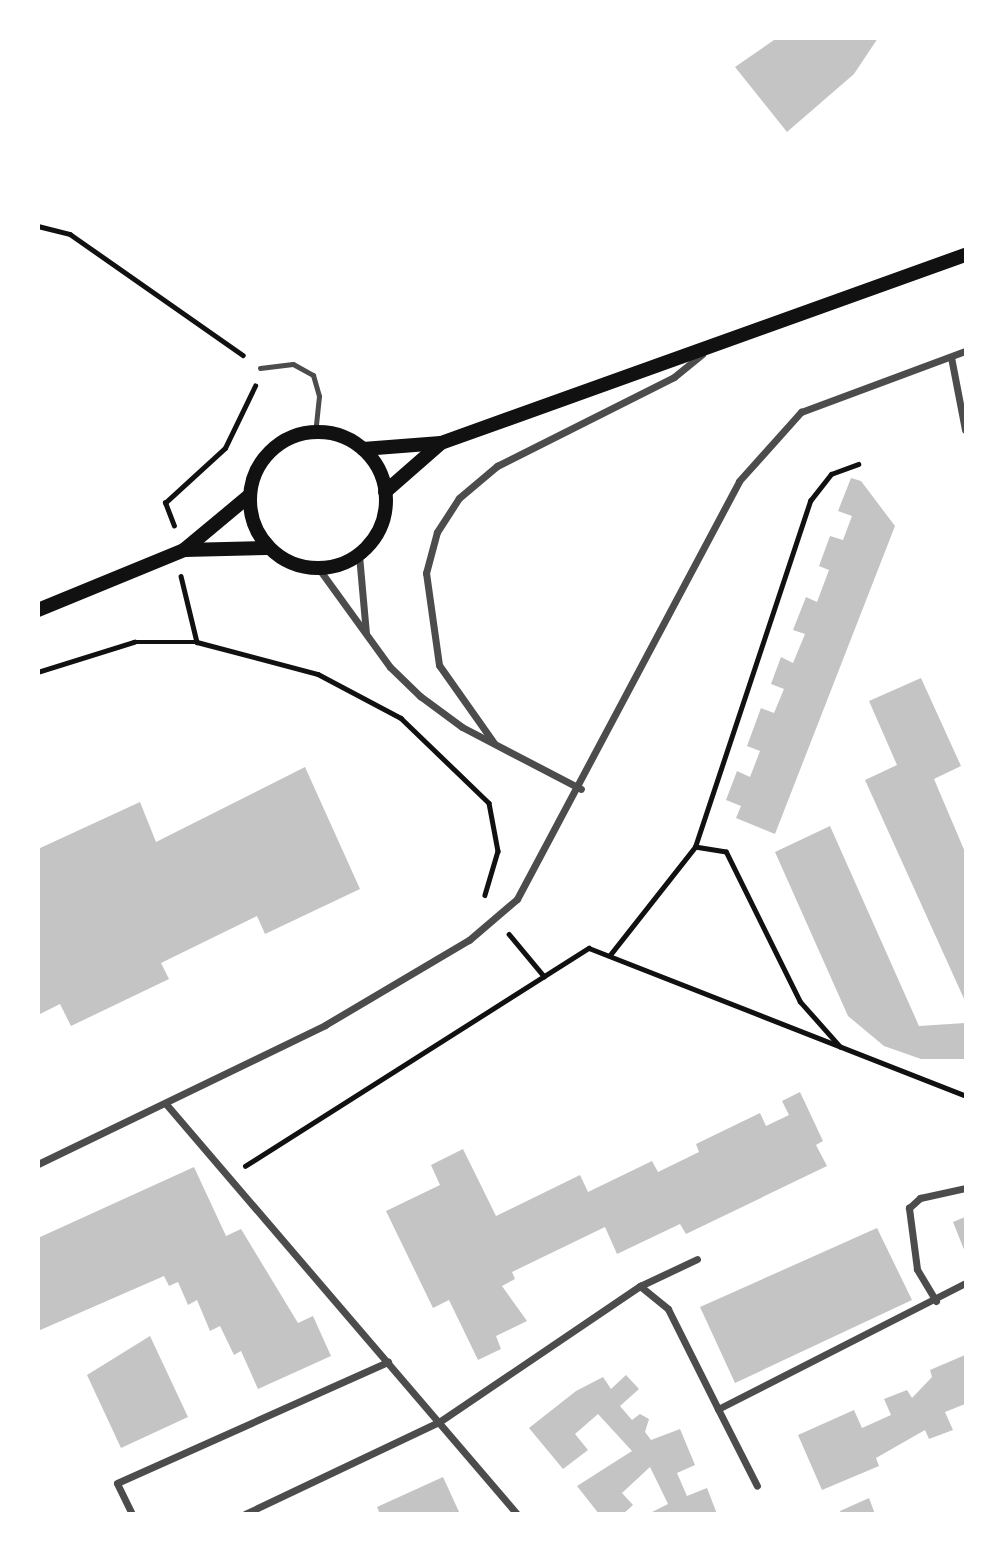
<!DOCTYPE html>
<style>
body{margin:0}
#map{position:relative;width:1004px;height:1552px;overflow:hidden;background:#fff;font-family:Poppins,sans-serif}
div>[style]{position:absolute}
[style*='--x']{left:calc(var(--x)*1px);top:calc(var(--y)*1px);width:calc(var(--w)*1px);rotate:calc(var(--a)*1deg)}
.building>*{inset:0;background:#c4c4c4}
.path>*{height:4.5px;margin:-2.25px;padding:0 2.25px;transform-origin:2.25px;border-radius:2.25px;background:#111}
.service>*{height:5px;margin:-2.5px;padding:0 2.5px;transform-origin:2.5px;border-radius:2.5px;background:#4c4c4c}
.minor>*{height:7px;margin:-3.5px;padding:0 3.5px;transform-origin:3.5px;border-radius:3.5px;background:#4c4c4c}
.secondary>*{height:14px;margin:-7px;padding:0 7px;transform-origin:7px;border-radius:7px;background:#111}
.secondary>.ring{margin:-7px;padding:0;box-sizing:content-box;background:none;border:14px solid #111;border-radius:50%}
span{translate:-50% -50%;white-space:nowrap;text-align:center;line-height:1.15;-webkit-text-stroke:6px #fff;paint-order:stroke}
.frame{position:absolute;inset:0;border:40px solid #fff;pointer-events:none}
</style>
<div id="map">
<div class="building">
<div style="clip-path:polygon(777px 38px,878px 38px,854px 74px,787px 132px,735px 67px)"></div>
<div style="clip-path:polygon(851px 478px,861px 481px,895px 526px,775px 834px,736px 818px,741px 806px,726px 800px,737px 771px,750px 777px,760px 751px,747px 746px,761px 708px,774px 713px,784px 689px,771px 684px,781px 657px,793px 663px,805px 634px,793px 630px,806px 597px,817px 602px,829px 570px,819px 566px,830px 536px,843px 540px,852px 516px,838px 511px)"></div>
<div style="clip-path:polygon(921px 678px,961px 766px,934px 779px,965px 852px,965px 1001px,865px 780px,897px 765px,869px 701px)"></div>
<div style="clip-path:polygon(305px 767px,360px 889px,265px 934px,257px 916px,161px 963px,169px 979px,71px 1026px,60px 1004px,38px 1015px,38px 849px,140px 802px,156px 842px)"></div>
<div style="clip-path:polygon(830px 826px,919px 1026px,965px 1023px,965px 1059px,921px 1059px,884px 1046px,848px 1016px,775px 852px)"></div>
<div style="clip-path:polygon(800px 1092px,823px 1141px,816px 1145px,827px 1166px,686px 1234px,680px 1224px,617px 1254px,605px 1227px,512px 1272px,515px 1279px,502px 1286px,527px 1321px,496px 1336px,501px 1349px,478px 1360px,449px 1300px,433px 1308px,386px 1211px,440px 1185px,431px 1165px,463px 1149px,496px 1216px,580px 1175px,588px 1192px,652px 1161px,658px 1172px,699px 1152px,696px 1144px,760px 1113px,766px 1126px,789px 1115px,782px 1101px)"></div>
<div style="clip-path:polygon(194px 1167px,226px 1236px,241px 1229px,298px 1323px,313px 1316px,331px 1356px,258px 1389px,241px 1351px,234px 1355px,220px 1326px,210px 1331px,197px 1300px,188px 1305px,178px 1282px,169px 1286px,164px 1276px,38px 1331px,38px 1238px)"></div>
<div style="clip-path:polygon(965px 1217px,965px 1252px,953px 1222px)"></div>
<div style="clip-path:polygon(877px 1228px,912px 1300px,735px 1383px,700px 1307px)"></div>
<div style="clip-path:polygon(150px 1336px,188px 1417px,121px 1448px,87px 1375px)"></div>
<div style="clip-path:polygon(965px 1355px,965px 1404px,945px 1412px,953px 1430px,929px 1439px,925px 1430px,876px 1458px,879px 1466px,822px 1490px,798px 1435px,854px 1410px,862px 1428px,891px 1415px,884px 1399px,907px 1390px,912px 1398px,932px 1377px,930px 1370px)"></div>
<div style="clip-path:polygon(626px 1375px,639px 1389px,620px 1406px,632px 1420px,640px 1414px,649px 1419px,645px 1432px,651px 1440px,680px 1429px,695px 1465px,677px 1473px,687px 1496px,707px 1488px,717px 1514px,648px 1514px,668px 1504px,650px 1467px,622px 1493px,633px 1505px,623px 1514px,599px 1514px,577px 1486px,632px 1451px,598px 1414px,575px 1434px,588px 1450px,563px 1469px,529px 1428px,576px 1391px,603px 1377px,611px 1389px)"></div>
<div style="clip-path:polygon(443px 1477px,460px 1514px,380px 1514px,377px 1507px)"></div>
<div style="clip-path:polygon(869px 1498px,875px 1514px,841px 1514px,840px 1511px)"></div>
</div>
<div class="path">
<div style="--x:38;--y:226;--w:33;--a:14"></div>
<div style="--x:70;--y:234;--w:211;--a:35"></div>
<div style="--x:174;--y:526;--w:25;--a:-111"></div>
<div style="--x:165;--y:503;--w:81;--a:-42.5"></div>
<div style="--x:225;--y:448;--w:69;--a:-64.2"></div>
<div style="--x:181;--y:576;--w:68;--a:76.4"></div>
<div style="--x:38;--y:672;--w:101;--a:-17.4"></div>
<div style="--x:134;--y:642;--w:63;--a:0"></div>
<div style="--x:197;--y:642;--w:125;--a:14.8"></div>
<div style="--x:318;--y:674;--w:94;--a:27.9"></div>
<div style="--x:401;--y:718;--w:122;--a:44"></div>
<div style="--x:489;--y:803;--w:49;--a:79.4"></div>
<div style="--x:498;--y:851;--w:46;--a:106.5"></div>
<div style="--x:509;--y:934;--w:55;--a:50.2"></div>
<div style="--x:610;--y:955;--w:137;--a:-51.8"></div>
<div style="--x:840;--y:1047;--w:60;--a:-131.6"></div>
<div style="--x:800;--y:1002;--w:167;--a:-116.3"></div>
<div style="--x:726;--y:852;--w:31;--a:-171"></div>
<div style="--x:695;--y:847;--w:365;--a:-71.6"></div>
<div style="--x:810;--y:501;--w:34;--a:-52"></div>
<div style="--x:831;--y:474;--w:29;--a:-20"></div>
<div style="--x:245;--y:1166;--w:407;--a:-32.4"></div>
<div style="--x:589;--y:948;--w:404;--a:21.4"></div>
</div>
<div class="service">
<div style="--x:260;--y:368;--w:33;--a:-7"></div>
<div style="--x:293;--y:364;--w:23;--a:29"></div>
<div style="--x:313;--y:375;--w:22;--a:74"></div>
<div style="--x:319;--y:396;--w:36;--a:96"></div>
</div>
<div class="minor">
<div style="--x:951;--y:357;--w:74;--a:79.1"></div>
<div style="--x:359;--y:555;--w:78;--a:84.9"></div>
<div style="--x:319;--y:569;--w:121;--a:54.1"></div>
<div style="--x:390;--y:667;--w:42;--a:44"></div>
<div style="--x:420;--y:696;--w:52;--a:36.4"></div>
<div style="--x:462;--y:727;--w:134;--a:27.5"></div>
<div style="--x:494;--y:743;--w:95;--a:-125.2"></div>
<div style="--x:439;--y:665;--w:93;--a:-98"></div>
<div style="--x:426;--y:573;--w:42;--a:-75"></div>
<div style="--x:437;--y:532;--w:40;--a:-57.1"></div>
<div style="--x:459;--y:498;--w:50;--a:-40.1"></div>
<div style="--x:497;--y:466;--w:198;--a:-26.7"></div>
<div style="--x:674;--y:377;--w:36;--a:-39"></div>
<div style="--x:166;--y:1104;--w:540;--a:49.43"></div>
<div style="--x:38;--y:1164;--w:319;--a:-25.8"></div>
<div style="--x:325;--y:1025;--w:167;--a:-30.6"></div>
<div style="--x:469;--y:940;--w:63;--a:-40.5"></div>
<div style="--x:517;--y:899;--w:473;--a:-62"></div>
<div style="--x:739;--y:481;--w:93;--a:-48.1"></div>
<div style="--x:801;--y:412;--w:175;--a:-20.4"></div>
<div style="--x:640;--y:1286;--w:36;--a:39"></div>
<div style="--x:668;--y:1309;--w:112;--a:63.4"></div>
<div style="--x:718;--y:1409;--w:277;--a:-27"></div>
<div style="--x:936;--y:1301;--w:37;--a:-121"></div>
<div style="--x:917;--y:1269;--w:62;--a:-97.5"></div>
<div style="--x:909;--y:1208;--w:15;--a:-42"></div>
<div style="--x:920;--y:1198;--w:46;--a:-12.5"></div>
<div style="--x:718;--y:1409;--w:86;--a:63.1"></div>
<div style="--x:132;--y:1514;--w:34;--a:-116"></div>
<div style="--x:117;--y:1483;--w:297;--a:-24.1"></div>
<div style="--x:245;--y:1514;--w:215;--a:-25.4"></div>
<div style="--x:439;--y:1422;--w:243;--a:-34.1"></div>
<div style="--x:640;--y:1286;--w:63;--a:-25.3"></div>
</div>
<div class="secondary">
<div class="ring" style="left:250px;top:432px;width:122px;height:122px"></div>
<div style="--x:363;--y:449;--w:78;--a:-4.4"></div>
<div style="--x:441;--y:443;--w:557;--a:-19.74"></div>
<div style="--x:385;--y:492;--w:74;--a:-41.2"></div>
<div style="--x:184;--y:550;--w:83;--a:-1.4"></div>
<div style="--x:38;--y:610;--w:158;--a:-22.3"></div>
<div style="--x:184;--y:550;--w:86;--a:-39.8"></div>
</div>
<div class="frame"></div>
</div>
